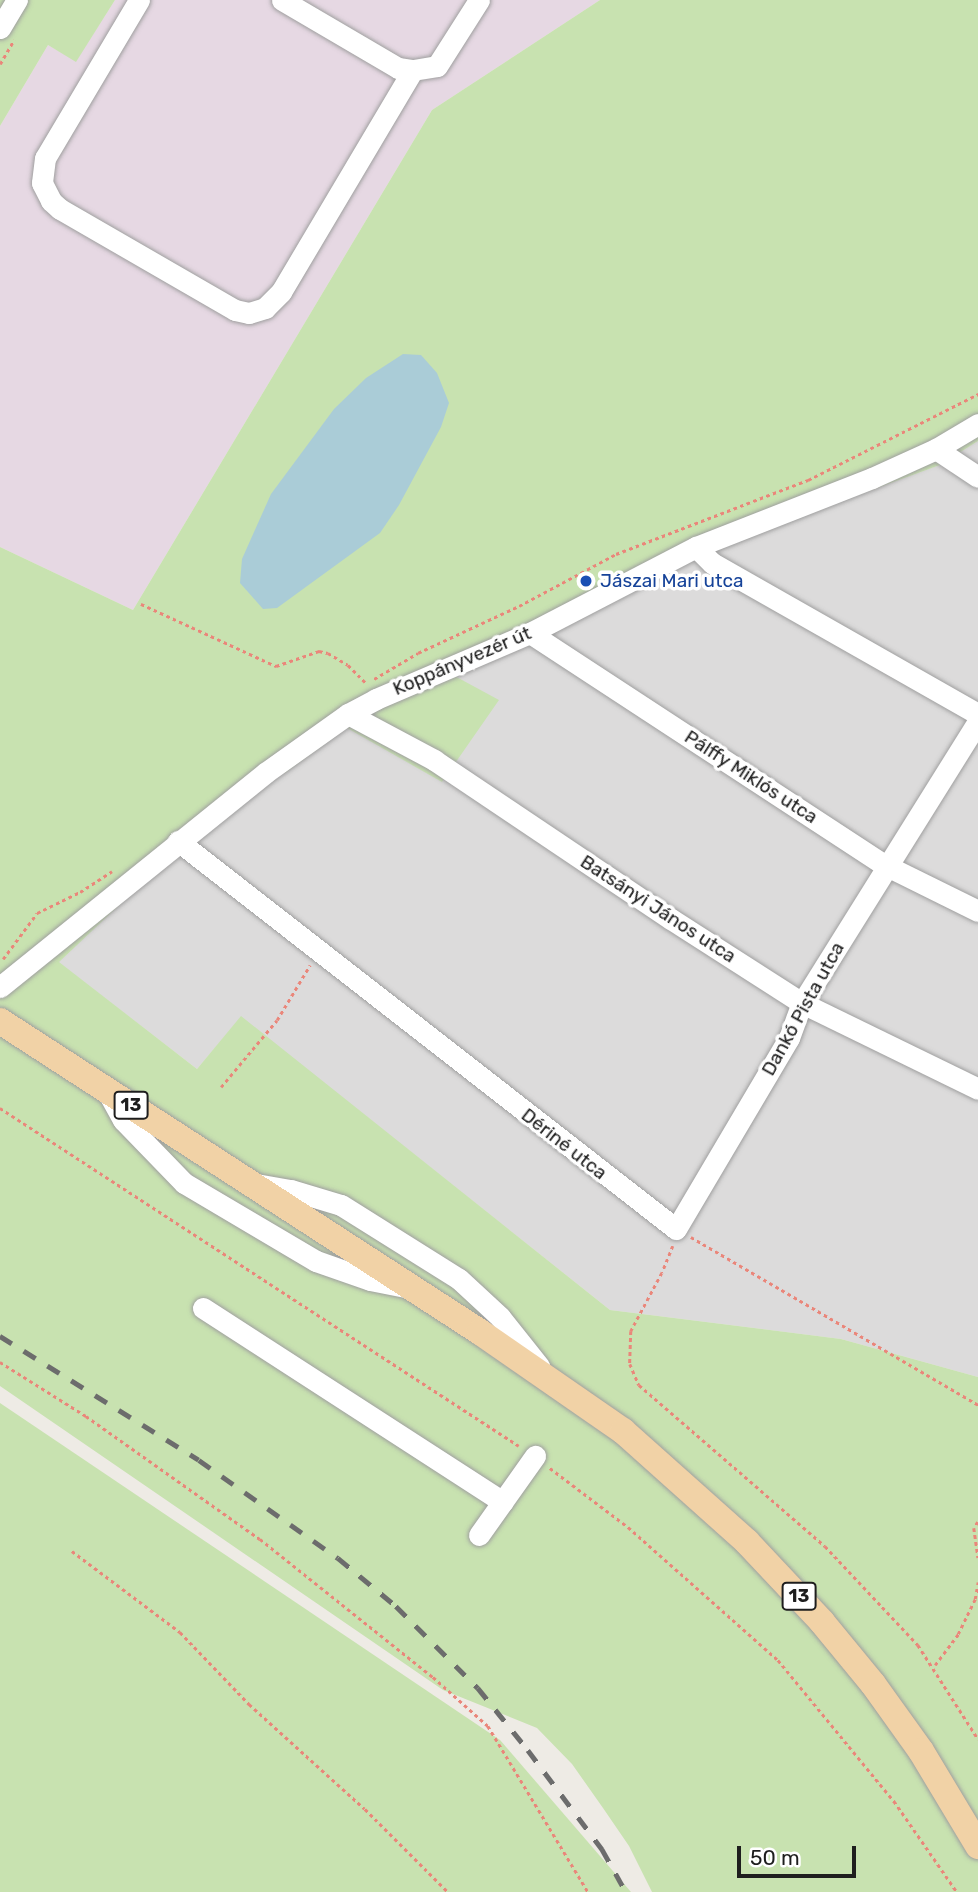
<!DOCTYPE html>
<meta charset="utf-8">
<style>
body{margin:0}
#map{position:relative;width:978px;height:1892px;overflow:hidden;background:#eeebe5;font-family:Rubik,sans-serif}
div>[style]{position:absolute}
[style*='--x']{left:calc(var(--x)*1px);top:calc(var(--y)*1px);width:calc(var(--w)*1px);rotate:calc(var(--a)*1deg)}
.residential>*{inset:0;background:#dcdbdb}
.industrial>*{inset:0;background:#e6d8e3}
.grass>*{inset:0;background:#c8e2b0}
.water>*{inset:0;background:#aaccd7}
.path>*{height:2.5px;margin-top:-1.25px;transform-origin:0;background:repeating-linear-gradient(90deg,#ea867a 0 3.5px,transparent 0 7px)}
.roads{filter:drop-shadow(0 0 2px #9f9f9f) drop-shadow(0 0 2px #9f9f9f)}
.minor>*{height:21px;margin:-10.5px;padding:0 10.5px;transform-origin:10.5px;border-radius:10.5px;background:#fff}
.major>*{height:26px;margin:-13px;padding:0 13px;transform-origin:13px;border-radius:13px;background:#f1d2a6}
.rail>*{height:4.5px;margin-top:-2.25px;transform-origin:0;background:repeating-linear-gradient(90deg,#6c6c6c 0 14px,transparent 0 28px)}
.dots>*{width:19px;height:19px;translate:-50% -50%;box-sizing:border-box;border:4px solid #fff;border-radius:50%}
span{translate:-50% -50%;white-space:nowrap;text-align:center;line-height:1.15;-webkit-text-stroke:7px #fff;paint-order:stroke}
.shield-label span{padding:2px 5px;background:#fff;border:2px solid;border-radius:5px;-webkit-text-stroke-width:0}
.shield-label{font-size:18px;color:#1e1e1e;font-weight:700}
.transit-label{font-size:19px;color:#164399}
.left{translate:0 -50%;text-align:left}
.street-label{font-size:19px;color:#1e1e1e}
.scale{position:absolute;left:737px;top:1846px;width:119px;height:32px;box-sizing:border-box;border:4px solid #1e1e1e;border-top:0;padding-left:9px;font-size:21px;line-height:24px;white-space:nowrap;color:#1e1e1e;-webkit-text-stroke:5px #fff;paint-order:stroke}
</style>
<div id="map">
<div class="residential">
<div style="clip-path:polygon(978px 441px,978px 1377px,841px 1339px,610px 1310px,241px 1017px,197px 1069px,58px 962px,198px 831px,347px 727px,450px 673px,719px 546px,940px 465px)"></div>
</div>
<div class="industrial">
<div style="clip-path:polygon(115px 0,600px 0,432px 110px,133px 610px,0 547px,0 126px,48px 45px,76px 61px)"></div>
</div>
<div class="grass">
<div style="clip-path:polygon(0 0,115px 0,76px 62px,48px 45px,0 126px)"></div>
<div style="clip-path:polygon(600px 0,978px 0,978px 441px,940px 465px,719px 546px,451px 674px,499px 700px,442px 782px,347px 728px,285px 773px,277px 770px,198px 831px,59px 962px,197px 1069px,241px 1016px,610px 1310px,841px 1339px,978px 1377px,978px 1892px,652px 1892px,629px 1846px,603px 1808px,572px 1764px,537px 1728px,443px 1690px,0 1386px,0 547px,133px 610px,432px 110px)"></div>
<div style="clip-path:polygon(0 1403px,500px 1740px,631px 1892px,0 1892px)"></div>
</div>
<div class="water">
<div style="clip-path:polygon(403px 354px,421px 355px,437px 373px,449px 403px,441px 427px,399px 505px,380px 533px,277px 608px,263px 609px,240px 583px,242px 559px,271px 494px,334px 409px,366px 378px)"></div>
</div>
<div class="path">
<div style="--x:0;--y:64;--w:28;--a:-60"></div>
<div style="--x:141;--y:604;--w:149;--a:24.7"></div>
<div style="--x:276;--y:666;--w:46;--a:-19.2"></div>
<div style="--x:319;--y:651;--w:9;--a:13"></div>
<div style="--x:328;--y:653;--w:23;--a:31"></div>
<div style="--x:348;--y:665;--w:27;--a:45"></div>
<div style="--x:374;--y:679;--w:51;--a:-30.6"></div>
<div style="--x:418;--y:653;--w:111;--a:-25"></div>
<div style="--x:519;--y:606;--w:110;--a:-28.2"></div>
<div style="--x:616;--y:554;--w:206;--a:-21.1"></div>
<div style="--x:808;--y:480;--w:191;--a:-26.8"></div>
<div style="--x:3;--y:959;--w:57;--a:-53.5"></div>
<div style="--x:37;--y:913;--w:48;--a:-26"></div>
<div style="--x:80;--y:892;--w:38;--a:-33"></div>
<div style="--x:221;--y:1087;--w:87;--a:-50.1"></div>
<div style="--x:277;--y:1020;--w:64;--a:-59"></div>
<div style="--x:0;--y:1108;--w:619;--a:33.07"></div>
<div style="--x:691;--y:1237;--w:333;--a:30.3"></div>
<div style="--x:673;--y:1246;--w:29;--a:112"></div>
<div style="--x:662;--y:1273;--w:66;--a:118.1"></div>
<div style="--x:631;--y:1331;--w:33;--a:92"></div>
<div style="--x:630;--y:1364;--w:23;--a:67"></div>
<div style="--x:639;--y:1385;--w:246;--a:40.9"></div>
<div style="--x:825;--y:1546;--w:136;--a:46.8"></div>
<div style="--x:918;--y:1645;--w:112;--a:57.4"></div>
<div style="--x:0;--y:1362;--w:102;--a:32.1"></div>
<div style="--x:86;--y:1416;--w:213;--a:35.3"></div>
<div style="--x:260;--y:1539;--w:221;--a:38.6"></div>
<div style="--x:433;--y:1677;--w:74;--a:41.7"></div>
<div style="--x:488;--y:1726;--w:194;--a:58.9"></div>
<div style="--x:550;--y:1468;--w:98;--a:37.1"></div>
<div style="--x:628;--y:1527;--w:200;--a:41.6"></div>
<div style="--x:778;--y:1660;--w:183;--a:50.6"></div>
<div style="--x:894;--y:1801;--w:111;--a:55.3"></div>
<div style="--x:978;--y:1522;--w:7;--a:124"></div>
<div style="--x:974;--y:1528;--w:30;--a:82"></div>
<div style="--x:72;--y:1551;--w:135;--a:36.9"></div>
<div style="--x:180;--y:1632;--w:100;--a:46.2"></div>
<div style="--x:249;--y:1704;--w:156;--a:42.2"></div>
<div style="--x:365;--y:1809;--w:117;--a:45"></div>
<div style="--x:935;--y:1665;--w:39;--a:-53"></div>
<div style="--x:958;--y:1634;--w:39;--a:-64"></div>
<div style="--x:975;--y:1599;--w:17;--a:-80"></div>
</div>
<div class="roads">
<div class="minor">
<div style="--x:139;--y:0;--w:184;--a:120.7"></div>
<div style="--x:45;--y:158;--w:25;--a:97"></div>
<div style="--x:42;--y:183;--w:20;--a:63"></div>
<div style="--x:51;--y:201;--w:12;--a:42"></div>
<div style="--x:60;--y:209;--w:202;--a:30"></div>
<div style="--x:235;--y:310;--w:14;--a:12"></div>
<div style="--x:249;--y:313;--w:17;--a:-17"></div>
<div style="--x:265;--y:308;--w:23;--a:-45"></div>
<div style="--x:281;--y:292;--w:258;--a:-59.3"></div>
<div style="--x:282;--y:0;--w:134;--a:30.4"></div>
<div style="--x:398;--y:68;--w:15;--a:8"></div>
<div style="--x:413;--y:70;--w:24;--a:-9"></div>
<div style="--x:437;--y:66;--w:78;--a:-57.5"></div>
<div style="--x:0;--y:28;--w:33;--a:-59"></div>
<div style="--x:936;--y:449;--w:50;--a:33.7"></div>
<div style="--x:696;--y:547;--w:23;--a:45"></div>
<div style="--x:712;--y:563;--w:306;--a:29.6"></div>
<div style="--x:530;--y:633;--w:424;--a:33.2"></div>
<div style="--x:885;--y:865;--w:104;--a:26.3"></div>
<div style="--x:348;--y:714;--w:98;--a:28.1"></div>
<div style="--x:434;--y:760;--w:285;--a:33.9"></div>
<div style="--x:671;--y:919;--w:156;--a:32.7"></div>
<div style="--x:802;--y:1003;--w:196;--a:26"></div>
<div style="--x:178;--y:841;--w:631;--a:37.92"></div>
<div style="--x:676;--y:1229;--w:222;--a:-59.4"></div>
<div style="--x:789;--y:1038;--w:37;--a:-70"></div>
<div style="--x:802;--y:1003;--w:332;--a:-58"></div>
<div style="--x:0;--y:987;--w:341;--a:-38.9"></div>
<div style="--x:265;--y:773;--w:102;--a:-35.4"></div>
<div style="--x:348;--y:714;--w:32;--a:-28"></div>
<div style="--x:376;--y:699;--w:168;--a:-23.2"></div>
<div style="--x:530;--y:633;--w:187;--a:-27.4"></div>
<div style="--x:696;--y:547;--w:189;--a:-21.4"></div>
<div style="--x:872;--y:478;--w:70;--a:-24.4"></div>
<div style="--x:936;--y:449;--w:49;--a:-30.8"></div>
<div style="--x:107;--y:1091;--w:33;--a:61"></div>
<div style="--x:123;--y:1120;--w:88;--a:45.9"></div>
<div style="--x:184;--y:1183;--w:153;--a:30.6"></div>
<div style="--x:316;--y:1261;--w:57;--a:19.4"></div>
<div style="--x:370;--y:1280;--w:36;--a:11"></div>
<div style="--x:256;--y:1184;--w:36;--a:10"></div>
<div style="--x:291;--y:1190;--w:52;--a:16.7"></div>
<div style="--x:341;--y:1205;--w:139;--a:32.1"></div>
<div style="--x:459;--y:1279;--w:56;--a:42.8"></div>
<div style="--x:500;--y:1317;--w:63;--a:51.5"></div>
<div style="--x:203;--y:1308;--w:357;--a:32.9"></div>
<div style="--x:479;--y:1535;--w:97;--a:-54.7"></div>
</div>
<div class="major">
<div style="--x:0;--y:1021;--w:572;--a:32.94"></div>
<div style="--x:480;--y:1332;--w:174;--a:34.7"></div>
<div style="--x:623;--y:1431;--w:166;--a:41.8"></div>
<div style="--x:747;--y:1542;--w:110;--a:46.8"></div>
<div style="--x:822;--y:1622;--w:80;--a:50.6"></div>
<div style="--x:873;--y:1684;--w:82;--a:54.4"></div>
<div style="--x:921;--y:1751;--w:111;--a:59"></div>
</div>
</div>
<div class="rail">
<div style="--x:0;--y:1336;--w:234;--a:31.9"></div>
<div style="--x:199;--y:1460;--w:170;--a:35.2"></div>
<div style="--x:338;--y:1558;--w:75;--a:39.6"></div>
<div style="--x:396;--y:1606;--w:116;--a:45"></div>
<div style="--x:478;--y:1688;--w:80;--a:51.1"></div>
<div style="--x:528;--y:1750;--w:124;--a:53.2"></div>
<div style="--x:602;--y:1849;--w:49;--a:60.8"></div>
</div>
<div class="dots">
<div style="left:586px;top:581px;background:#1a4fb4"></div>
</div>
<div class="shield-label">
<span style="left:131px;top:1105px">13</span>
<span style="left:799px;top:1596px">13</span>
</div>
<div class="transit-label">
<span class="left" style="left:600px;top:581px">Jászai Mari utca</span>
</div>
<div class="street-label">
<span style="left:462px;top:661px;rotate:-23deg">Koppányvezér út</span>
<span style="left:751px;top:777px;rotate:33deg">Pálffy Miklós utca</span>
<span style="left:658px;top:909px;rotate:33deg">Batsányi János utca</span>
<span style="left:803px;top:1009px;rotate:-61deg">Dankó Pista utca</span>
<span style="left:564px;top:1144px;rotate:38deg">Dériné utca</span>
</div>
<div class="scale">50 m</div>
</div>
